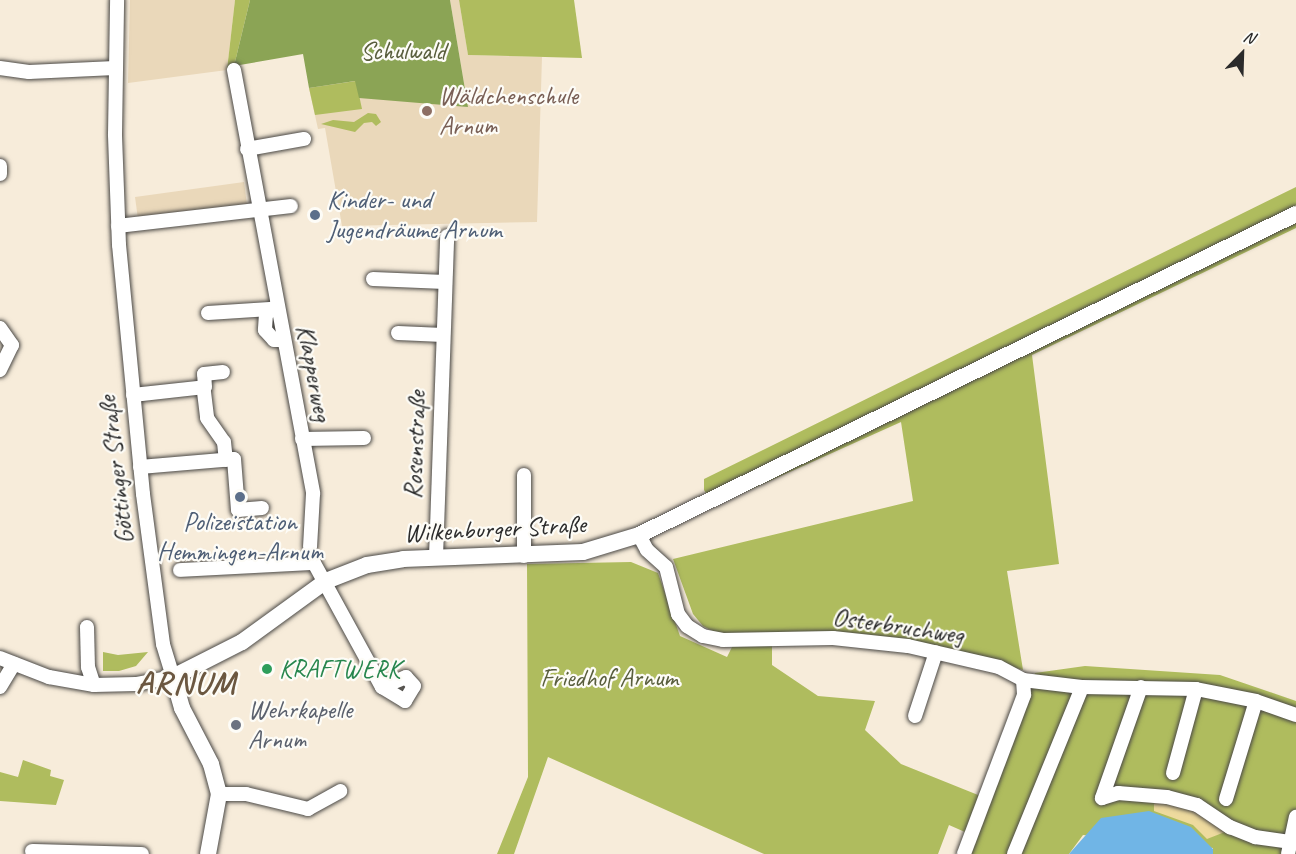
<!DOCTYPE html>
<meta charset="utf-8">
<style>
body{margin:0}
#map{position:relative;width:1296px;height:854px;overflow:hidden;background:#f7ecda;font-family:Caveat,sans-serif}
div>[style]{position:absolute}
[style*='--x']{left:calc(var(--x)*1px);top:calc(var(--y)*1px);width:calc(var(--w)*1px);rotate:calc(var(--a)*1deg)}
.built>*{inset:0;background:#ead8ba}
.green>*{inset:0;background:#afbc5e}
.forest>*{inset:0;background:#8ba455}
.sand>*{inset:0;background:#eeda9e}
.water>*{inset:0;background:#70b5e6}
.roads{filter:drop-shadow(0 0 2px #4a4845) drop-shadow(0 0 2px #4a4845)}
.minor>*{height:14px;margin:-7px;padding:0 7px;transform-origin:7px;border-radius:7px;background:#fff}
.major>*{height:16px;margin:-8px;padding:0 8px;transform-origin:8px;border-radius:8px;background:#fff}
.dots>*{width:16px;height:16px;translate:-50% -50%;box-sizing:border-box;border:3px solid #fdfcf7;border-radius:50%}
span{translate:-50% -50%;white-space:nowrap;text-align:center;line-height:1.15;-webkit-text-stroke:4.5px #fdfcf7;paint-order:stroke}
.park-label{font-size:26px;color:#595e3d}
.education-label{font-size:26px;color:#785e54}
.left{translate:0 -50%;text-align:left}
.service-label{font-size:26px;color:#4e5e75}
.street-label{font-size:26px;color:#2b2b2b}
.leisure-label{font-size:26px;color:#27864d}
.worship-label{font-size:26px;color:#5b616d}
.district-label{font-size:32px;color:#6b5740;font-weight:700;letter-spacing:1.5px}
.north{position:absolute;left:1212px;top:24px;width:60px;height:60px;-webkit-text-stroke:4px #fdfcf7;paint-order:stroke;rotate:23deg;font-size:16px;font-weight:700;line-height:24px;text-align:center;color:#2b2b2b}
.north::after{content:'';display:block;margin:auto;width:21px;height:27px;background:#2b2b2b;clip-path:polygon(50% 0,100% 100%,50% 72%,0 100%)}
</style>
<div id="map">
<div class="built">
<div style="clip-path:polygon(130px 0,235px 0,227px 70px,128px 83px)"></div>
<div style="clip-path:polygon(450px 0,459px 0,468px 55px,542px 57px,537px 222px,342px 226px,325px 128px,318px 129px,309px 88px,356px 81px,468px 107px)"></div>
<div style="clip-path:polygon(244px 182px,247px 205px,138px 219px,135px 197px)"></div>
</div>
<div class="green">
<div style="clip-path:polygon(235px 0,250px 0,234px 66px,227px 70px)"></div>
<div style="clip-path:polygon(459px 0,574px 0,582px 58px,468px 55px)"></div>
<div style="clip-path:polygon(356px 81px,362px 109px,315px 115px,309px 88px)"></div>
<div style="clip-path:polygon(368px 113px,376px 114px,381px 122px,376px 126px,372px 122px,364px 123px,355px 132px,321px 124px,333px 120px,354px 122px)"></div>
<div style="clip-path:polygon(1296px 187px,1296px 228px,1032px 355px,1059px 564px,1007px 571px,1023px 670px,962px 653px,718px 634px,703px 626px,693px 614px,673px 559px,913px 501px,901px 422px,714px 506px,704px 490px,704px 479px)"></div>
<div style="clip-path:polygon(631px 562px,658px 573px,680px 636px,727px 657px,733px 645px,772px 645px,772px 665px,818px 696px,875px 701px,865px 730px,901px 764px,988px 799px,1035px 673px,1085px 666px,1220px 675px,1296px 701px,1296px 854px,1213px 854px,1213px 848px,1083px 835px,1069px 854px,967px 854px,974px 836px,949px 825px,938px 854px,764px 854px,548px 757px,514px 854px,497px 854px,528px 777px,527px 564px)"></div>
<div style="clip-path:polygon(103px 652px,118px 655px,148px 652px,136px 666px,119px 671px,103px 671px)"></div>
<div style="clip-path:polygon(23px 760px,51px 770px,50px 776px,64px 780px,56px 805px,0 801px,0 772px,18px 777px)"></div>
</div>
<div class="forest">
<div style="clip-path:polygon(250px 0,450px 0,468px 107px,359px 98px,355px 81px,309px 88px,303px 54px,234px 66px)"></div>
</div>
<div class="sand">
<div style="clip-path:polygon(1154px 797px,1197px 806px,1230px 830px,1207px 839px,1193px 825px,1154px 811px)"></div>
</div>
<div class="water">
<div style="clip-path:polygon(1149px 811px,1191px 827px,1213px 849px,1213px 854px,1069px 854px,1101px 818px)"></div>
</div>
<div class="roads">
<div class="minor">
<div style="--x:0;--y:68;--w:29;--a:8"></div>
<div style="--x:29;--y:72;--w:86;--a:-2.7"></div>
<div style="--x:234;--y:70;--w:431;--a:79.4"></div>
<div style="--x:313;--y:494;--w:53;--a:93.2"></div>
<div style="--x:247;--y:149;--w:58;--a:-10"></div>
<div style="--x:0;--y:166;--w:8;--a:90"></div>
<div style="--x:118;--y:226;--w:174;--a:-6.6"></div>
<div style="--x:373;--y:279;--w:72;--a:2.4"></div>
<div style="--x:276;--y:306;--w:13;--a:141"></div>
<div style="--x:266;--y:314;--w:16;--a:94"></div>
<div style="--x:265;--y:330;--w:13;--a:48"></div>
<div style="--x:274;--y:340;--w:9;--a:0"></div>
<div style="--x:208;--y:313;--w:62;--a:-3.7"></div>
<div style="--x:0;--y:328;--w:21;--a:55"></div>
<div style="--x:12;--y:345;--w:28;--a:116"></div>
<div style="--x:398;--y:333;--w:45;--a:2.5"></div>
<div style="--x:204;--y:392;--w:26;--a:83"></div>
<div style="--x:207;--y:418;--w:29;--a:55"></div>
<div style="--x:224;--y:442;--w:18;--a:84"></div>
<div style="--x:133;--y:395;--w:72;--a:-6.3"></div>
<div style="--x:205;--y:387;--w:13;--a:-94"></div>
<div style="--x:204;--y:374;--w:19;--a:-6"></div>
<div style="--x:302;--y:439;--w:62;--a:-0.9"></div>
<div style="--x:140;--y:467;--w:94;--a:-4.9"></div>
<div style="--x:234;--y:459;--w:51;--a:85.5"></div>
<div style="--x:238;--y:510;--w:24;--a:-5"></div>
<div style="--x:524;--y:475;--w:81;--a:90"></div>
<div style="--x:639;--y:535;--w:17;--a:62"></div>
<div style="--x:647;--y:550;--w:25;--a:42"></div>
<div style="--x:666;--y:567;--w:49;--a:75.7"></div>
<div style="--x:678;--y:614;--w:15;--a:53"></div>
<div style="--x:687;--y:626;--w:19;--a:32"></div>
<div style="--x:703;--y:636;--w:20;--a:11"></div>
<div style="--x:723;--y:640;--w:110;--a:-1"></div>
<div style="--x:833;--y:638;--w:75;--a:6.1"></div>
<div style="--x:908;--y:646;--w:93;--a:13"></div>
<div style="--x:999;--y:667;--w:27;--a:28"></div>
<div style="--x:1023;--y:680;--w:15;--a:86"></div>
<div style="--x:1024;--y:695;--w:170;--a:110.7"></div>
<div style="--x:436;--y:557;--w:321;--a:-88"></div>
<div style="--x:180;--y:570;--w:134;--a:-3"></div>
<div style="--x:314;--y:563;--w:141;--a:61.3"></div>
<div style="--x:382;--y:687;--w:27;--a:31"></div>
<div style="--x:405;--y:701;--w:17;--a:-59"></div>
<div style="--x:414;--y:686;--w:12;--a:-132"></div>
<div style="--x:406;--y:677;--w:26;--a:157"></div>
<div style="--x:87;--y:627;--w:40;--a:88.6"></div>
<div style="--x:88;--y:667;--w:19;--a:72"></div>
<div style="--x:0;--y:658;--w:53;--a:21.2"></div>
<div style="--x:49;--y:677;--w:46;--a:10.1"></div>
<div style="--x:94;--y:685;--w:42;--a:-1.4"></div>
<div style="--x:136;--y:684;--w:38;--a:-11"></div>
<div style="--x:173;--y:677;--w:34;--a:-107"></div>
<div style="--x:163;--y:644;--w:151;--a:-97.6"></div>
<div style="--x:143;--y:494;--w:250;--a:-95.5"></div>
<div style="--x:119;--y:245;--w:111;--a:-92.1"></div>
<div style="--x:115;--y:134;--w:134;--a:-89.1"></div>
<div style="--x:1023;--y:680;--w:59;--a:6.8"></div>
<div style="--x:0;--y:687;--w:27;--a:-59"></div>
<div style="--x:1141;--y:687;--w:118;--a:109.4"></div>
<div style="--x:1102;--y:798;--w:17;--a:-17"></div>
<div style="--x:1118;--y:793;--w:49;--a:4.7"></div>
<div style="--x:1167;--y:797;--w:31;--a:15"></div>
<div style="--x:1197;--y:805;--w:40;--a:34"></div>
<div style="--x:1230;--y:827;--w:27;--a:22"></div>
<div style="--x:1255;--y:837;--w:35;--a:8"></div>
<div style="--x:915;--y:716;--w:67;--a:-71.8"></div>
<div style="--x:1173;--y:773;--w:87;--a:-74.7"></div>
<div style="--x:219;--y:794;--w:27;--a:0"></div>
<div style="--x:246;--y:794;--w:64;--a:13.6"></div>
<div style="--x:308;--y:809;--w:37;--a:-29"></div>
<div style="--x:1226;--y:799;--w:102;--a:-73"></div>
<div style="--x:32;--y:851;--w:110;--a:1.6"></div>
<div style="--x:1014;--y:854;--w:180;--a:-67.8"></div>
<div style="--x:1082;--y:687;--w:114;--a:1"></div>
<div style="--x:1196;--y:689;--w:61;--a:11.3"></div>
<div style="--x:1256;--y:701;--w:42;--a:19.3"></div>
<div style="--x:1288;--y:854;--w:38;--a:-78"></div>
</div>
<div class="major">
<div style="--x:208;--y:854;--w:61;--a:-79.6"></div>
<div style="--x:219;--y:794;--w:31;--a:-105"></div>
<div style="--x:211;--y:764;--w:63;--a:-117.4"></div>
<div style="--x:182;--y:708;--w:32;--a:-106"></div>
<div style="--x:173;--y:677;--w:77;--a:-26.9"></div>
<div style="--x:242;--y:642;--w:104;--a:-36"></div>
<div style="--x:326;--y:581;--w:44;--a:-21.3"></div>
<div style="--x:367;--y:565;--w:36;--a:-9"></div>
<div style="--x:403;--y:559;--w:180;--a:-2.2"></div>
<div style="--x:583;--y:552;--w:59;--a:-16.9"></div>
<div style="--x:639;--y:535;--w:731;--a:-26.04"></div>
</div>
</div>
<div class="dots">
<div style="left:427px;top:111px;background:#8d6e63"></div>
<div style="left:315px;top:215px;background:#5c6f8a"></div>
<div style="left:240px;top:497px;background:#5c6f8a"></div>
<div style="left:267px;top:669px;background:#2e9e5b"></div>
<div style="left:236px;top:725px;background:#6b7280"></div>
</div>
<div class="park-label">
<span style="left:403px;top:51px">Schulwald</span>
<span style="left:609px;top:678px">Friedhof Arnum</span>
</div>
<div class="education-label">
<span class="left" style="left:439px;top:111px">Wäldchenschule<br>Arnum</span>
</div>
<div class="service-label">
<span class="left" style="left:327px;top:215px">Kinder- und<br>Jugendräume Arnum</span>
<span style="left:240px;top:537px">Polizeistation<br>Hemmingen-Arnum</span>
</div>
<div class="street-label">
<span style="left:314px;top:373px;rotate:79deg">Klapperweg</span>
<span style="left:415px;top:445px;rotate:-88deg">Rosenstraße</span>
<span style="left:116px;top:470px;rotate:-97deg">Göttinger Straße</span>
<span style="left:495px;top:529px;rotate:-3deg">Wilkenburger Straße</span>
<span style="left:898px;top:626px;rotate:8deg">Osterbruchweg</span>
</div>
<div class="leisure-label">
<span class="left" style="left:279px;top:669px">KRAFTWERK</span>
</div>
<div class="worship-label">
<span class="left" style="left:248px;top:725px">Wehrkapelle<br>Arnum</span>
</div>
<div class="district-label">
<span style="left:186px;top:683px">ARNUM</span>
</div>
<div class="north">N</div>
</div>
